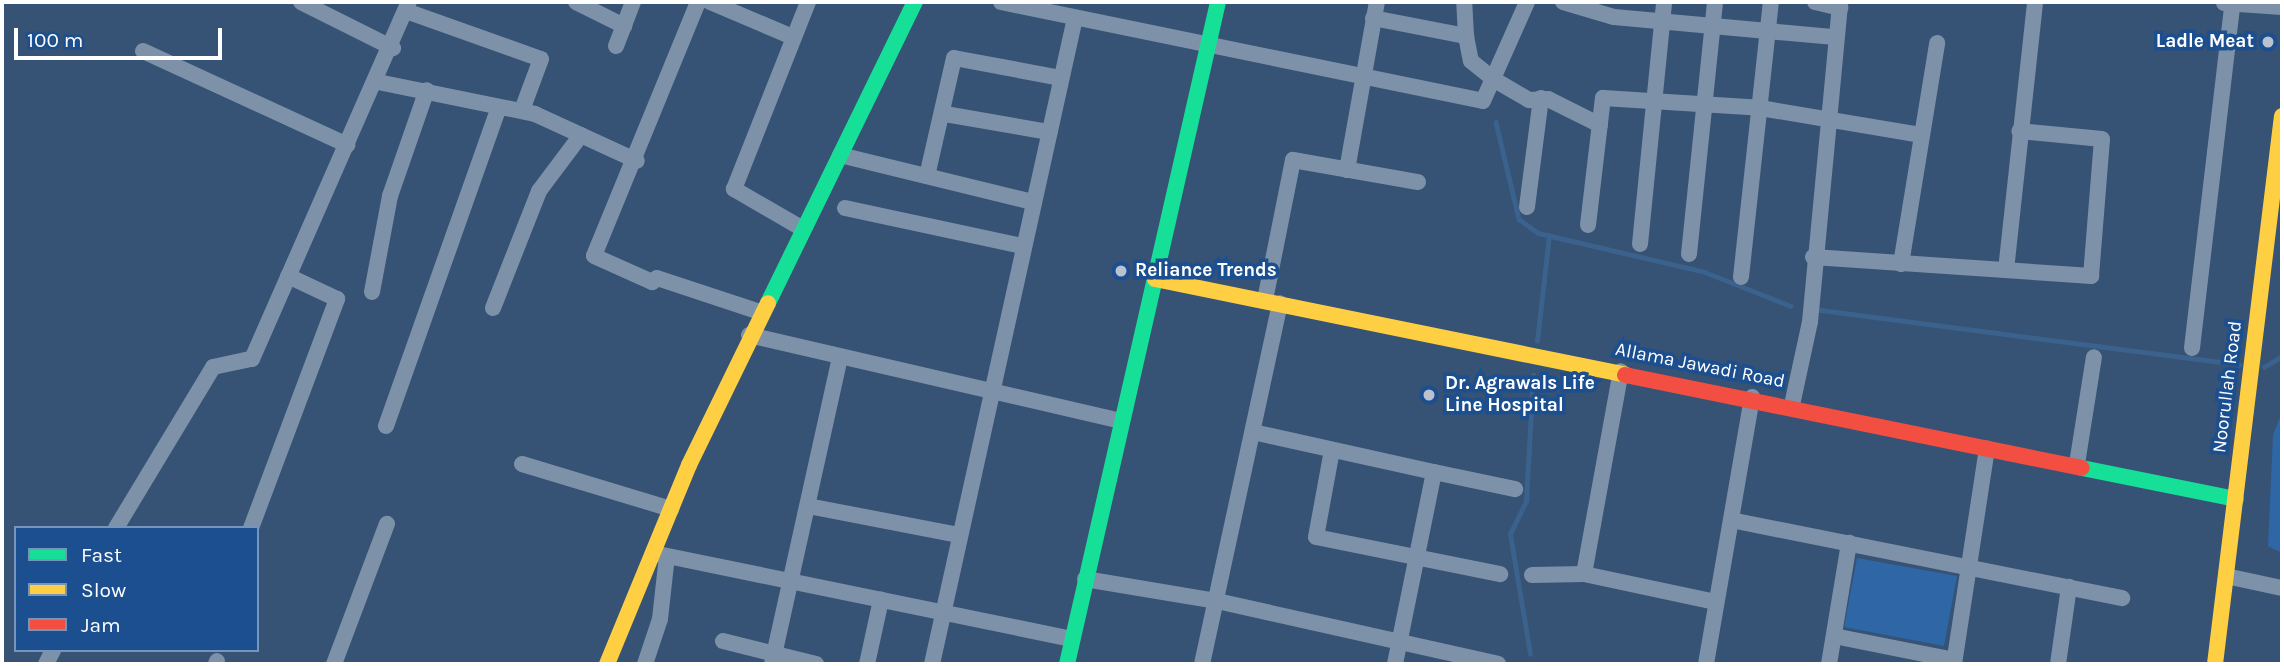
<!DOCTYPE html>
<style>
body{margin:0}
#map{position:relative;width:2284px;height:666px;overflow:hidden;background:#365274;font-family:Karla,sans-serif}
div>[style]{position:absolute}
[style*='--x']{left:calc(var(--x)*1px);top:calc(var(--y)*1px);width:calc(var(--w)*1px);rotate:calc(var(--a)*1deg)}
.green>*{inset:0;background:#2f66a5}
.stream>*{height:4.5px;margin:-2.25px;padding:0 2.25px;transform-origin:2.25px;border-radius:2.25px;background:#3b618d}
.street>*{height:16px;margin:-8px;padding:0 8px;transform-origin:8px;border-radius:8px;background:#7d92a8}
.fast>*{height:16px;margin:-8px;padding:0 8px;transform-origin:8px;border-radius:8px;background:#16e098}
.slow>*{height:16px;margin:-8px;padding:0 8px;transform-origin:8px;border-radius:8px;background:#ffcf43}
.jam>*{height:16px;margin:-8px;padding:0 8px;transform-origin:8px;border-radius:8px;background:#f24e42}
.dots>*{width:19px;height:19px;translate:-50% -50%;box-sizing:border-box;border:4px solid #1b4f8f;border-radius:50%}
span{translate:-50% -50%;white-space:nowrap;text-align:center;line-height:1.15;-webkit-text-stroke:7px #1b4f8f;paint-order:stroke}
.poi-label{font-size:19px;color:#fff;font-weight:700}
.right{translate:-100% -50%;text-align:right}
.left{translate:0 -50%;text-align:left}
.street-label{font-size:19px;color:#fff}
.frame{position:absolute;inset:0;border:4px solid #fff;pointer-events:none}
.legend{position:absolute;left:14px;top:526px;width:245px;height:126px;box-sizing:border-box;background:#1b4f8f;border:2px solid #7695bc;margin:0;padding:9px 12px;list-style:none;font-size:21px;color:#fff}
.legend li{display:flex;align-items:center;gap:14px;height:35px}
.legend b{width:35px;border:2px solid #7695bc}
.scale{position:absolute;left:14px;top:28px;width:208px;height:32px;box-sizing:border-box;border:4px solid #fff;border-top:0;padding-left:9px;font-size:21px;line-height:24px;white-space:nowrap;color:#fff;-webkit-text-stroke:5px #1b4f8f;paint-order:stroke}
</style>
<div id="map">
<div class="green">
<div style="clip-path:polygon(2282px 412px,2282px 553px,2268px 546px,2273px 435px)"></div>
<div style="clip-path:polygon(1857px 558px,1957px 576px,1944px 646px,1844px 627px)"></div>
</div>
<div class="stream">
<div style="--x:1496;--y:122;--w:100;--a:76.7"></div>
<div style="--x:1519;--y:219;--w:24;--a:36"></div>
<div style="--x:1538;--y:233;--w:171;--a:13.1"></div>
<div style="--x:1705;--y:272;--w:92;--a:21.6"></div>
<div style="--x:1813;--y:309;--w:430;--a:7.4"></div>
<div style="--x:1537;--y:341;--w:106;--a:-83.5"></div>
<div style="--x:2264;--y:367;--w:21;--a:-31"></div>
<div style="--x:1530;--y:654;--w:122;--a:-99.5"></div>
<div style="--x:1510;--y:534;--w:37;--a:-64"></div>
<div style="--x:1526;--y:501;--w:126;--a:-86.8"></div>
</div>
<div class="street">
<div style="--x:301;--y:2;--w:103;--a:26.6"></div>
<div style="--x:576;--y:2;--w:54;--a:26.6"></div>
<div style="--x:698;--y:2;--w:274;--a:112.3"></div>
<div style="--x:594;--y:256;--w:64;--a:24.1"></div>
<div style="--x:652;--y:282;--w:6;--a:-39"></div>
<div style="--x:657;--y:278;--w:108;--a:18.3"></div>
<div style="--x:710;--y:2;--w:90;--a:22.9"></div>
<div style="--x:1001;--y:2;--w:492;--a:11.6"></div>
<div style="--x:1483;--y:101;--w:108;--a:-66"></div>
<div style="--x:1563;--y:2;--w:53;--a:16.4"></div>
<div style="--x:1614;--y:17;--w:222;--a:5.2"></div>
<div style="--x:1815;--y:2;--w:26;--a:13"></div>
<div style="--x:2224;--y:3;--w:58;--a:3.9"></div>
<div style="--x:406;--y:11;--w:143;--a:19.6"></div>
<div style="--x:541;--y:59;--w:54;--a:110.4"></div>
<div style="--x:1373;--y:18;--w:95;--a:11"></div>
<div style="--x:1466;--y:36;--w:34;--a:-93"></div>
<div style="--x:1466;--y:36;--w:25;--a:79"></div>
<div style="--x:1471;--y:61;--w:28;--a:39"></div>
<div style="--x:1493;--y:79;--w:42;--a:30.3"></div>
<div style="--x:1529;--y:100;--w:19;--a:-3"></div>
<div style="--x:1548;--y:99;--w:58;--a:26.6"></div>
<div style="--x:616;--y:46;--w:47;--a:-68.9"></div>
<div style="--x:143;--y:51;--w:225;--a:24.7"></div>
<div style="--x:378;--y:82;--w:160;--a:11.5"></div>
<div style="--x:535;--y:114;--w:112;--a:24.7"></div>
<div style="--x:945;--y:114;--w:106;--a:9.8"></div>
<div style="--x:840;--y:155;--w:199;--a:13.7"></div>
<div style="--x:1347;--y:170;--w:171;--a:-79.9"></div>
<div style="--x:927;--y:176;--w:121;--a:-77.1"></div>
<div style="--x:954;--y:58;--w:109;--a:10.6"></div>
<div style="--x:1527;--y:207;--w:110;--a:-82.7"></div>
<div style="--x:845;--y:208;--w:182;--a:12.1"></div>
<div style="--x:1588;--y:225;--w:128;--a:-83.3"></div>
<div style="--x:1603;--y:98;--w:157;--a:3.6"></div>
<div style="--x:1760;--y:108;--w:164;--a:9.5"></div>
<div style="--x:803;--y:229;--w:80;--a:-149.9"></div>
<div style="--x:734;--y:189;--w:201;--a:-68.4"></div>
<div style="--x:1640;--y:244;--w:243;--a:-84.3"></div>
<div style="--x:1689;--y:254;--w:253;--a:-84.1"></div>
<div style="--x:1813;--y:257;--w:279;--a:3.9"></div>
<div style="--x:2091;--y:276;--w:137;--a:-85.4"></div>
<div style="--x:2102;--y:139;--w:83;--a:-174.5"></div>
<div style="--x:1901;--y:264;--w:224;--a:-80.7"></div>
<div style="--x:2006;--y:270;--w:270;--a:-83.8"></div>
<div style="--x:1741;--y:277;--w:277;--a:-83.8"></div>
<div style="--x:372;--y:292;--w:98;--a:-79.4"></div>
<div style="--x:390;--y:196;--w:112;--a:-70.8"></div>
<div style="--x:1265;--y:300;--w:143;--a:-78.7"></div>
<div style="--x:1293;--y:160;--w:127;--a:10"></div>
<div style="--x:493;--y:308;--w:126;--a:-68.5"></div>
<div style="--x:539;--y:191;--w:70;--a:-53.1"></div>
<div style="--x:749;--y:335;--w:382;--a:13"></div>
<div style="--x:2192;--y:348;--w:345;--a:-83.3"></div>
<div style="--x:1792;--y:405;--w:85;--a:-77.8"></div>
<div style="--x:1810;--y:322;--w:321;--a:-84.6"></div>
<div style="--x:386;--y:426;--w:338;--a:-70.5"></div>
<div style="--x:1253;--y:432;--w:185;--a:12.5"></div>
<div style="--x:1434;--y:472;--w:196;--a:101.5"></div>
<div style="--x:1332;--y:450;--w:88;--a:100.4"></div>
<div style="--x:1316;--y:537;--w:188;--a:11.4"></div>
<div style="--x:522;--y:464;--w:156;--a:16.8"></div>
<div style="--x:2077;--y:464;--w:108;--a:-81"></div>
<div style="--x:1434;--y:472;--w:83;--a:11.9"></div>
<div style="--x:808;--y:506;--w:154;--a:10.9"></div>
<div style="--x:1731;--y:520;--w:399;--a:11.3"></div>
<div style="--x:116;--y:528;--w:188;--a:-58.9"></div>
<div style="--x:213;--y:367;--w:40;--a:-12"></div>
<div style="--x:252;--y:359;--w:390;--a:-66.3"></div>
<div style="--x:251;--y:528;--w:245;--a:-69.4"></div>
<div style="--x:337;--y:299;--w:54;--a:-154.9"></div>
<div style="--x:653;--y:553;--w:428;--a:11.6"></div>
<div style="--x:1584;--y:574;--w:206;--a:-79.7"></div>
<div style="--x:1532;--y:575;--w:52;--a:-1.1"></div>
<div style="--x:1584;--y:574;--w:135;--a:12"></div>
<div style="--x:2226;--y:576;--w:57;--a:12.1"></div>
<div style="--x:1085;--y:579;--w:134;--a:9.5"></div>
<div style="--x:1217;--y:601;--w:288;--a:12.6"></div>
<div style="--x:1834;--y:636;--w:122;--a:11.3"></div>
<div style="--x:723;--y:641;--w:96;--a:13.9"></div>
<div style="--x:46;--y:664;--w:16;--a:-63"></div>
<div style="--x:216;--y:664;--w:3;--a:-72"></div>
<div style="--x:334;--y:664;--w:150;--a:-69.3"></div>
<div style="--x:645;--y:664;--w:47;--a:-71.6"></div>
<div style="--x:660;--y:619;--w:63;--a:-83.7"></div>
<div style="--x:772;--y:664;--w:313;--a:-77.5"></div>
<div style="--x:867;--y:664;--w:66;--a:-77.7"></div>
<div style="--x:932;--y:664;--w:662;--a:-77.52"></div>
<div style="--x:1202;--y:664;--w:369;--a:-77.8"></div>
<div style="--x:1706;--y:664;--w:271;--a:-80.2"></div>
<div style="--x:1829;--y:664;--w:123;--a:-80.6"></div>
<div style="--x:1954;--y:664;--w:218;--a:-81.3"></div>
<div style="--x:2058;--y:664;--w:78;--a:-81.9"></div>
</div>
<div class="fast">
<div style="--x:768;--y:303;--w:335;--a:-64"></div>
<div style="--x:2082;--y:468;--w:157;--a:11.4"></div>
<div style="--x:1067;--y:664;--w:679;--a:-77.15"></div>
</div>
<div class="slow">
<div style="--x:1155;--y:279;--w:480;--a:11.5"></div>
<div style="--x:607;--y:664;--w:215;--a:-67.6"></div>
<div style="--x:689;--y:465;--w:180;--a:-64"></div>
<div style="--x:2215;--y:664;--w:552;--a:-83.03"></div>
</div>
<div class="jam">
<div style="--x:1625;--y:375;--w:466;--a:11.5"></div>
</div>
<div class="dots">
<div style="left:2268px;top:42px;background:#b9c2ce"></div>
<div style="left:1121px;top:271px;background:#b9c2ce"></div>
<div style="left:1429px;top:395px;background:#b9c2ce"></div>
</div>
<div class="poi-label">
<span class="right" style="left:2254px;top:42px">Ladle Meat</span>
<span class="left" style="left:1135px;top:271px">Reliance Trends</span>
<span class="left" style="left:1445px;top:395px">Dr. Agrawals Life<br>Line Hospital</span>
</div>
<div class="street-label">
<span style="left:1700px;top:366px;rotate:11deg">Allama Jawadi Road</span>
<span style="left:2228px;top:387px;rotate:-83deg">Noorullah Road</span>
</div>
<div class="frame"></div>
<ul class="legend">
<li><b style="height:9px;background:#16e098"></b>Fast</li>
<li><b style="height:9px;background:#ffcf43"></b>Slow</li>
<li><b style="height:9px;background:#f24e42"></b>Jam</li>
</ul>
<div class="scale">100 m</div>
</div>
